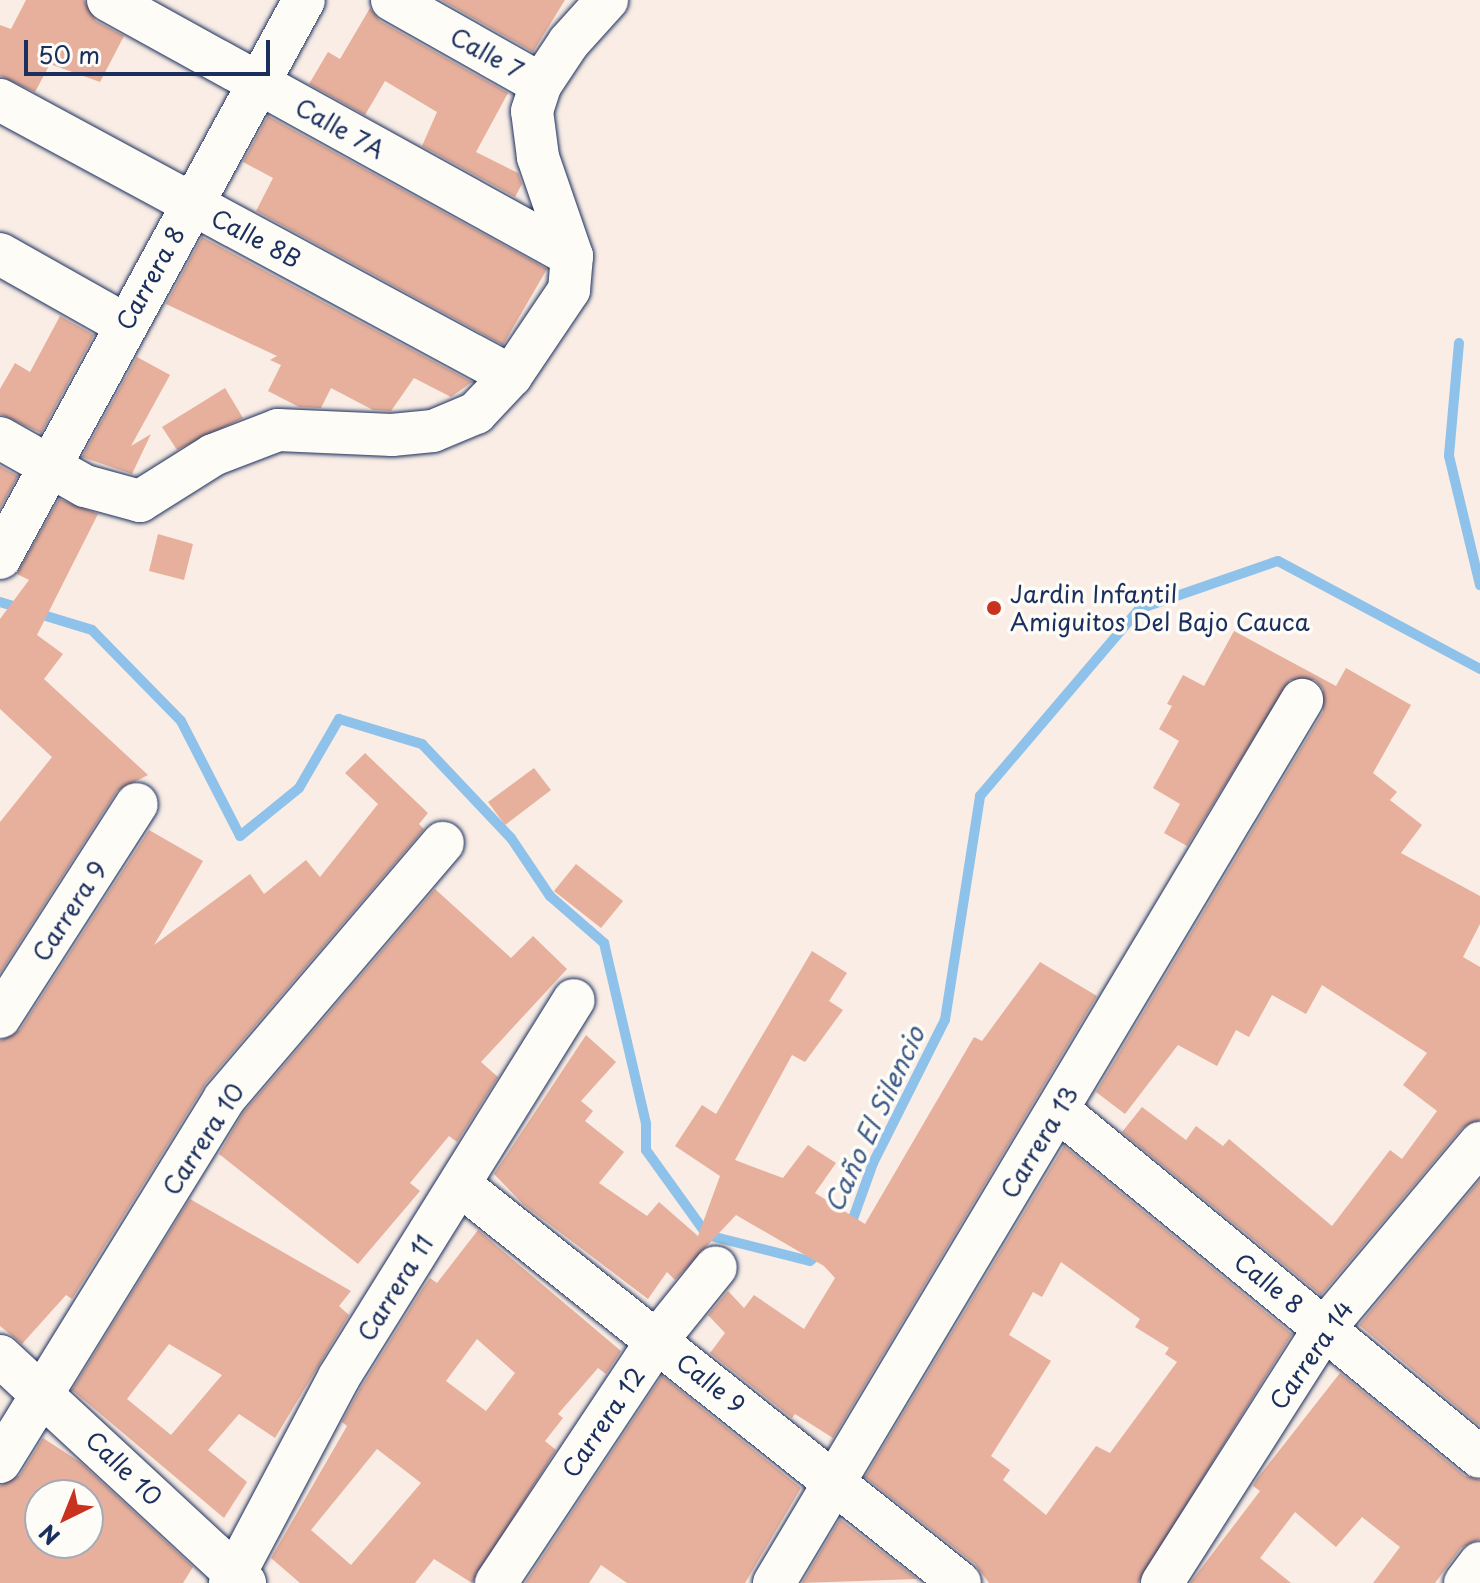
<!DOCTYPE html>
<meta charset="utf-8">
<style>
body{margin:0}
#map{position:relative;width:1480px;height:1583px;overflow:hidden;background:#f9ede5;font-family:"Playpen Sans",sans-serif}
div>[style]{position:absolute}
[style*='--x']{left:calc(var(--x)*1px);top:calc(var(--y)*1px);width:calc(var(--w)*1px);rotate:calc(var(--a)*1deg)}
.stream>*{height:10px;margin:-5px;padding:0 5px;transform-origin:5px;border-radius:5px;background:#8ec2eb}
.building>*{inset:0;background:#e7b09c}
.roads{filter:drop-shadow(0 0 2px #1b2f5e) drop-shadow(0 0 2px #1b2f5e)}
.minor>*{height:42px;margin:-21px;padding:0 21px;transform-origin:21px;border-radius:21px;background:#fdfcf7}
.dots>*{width:22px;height:22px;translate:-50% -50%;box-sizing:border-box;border:4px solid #fdfcf7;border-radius:50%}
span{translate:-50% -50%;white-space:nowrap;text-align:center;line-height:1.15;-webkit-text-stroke:7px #fdfcf7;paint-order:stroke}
.street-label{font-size:24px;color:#1b2f5e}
.poi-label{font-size:24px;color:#1b2f5e}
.left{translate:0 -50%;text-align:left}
.water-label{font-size:26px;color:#3e5b88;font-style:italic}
.north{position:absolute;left:24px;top:1479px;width:80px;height:80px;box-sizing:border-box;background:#fdfcf7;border:2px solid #a3aaba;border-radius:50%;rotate:223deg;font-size:22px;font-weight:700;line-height:32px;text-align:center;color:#1b2f5e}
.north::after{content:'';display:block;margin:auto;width:28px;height:36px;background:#c8321e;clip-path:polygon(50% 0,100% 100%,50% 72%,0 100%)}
.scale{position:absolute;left:24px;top:40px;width:246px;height:36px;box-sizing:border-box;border:4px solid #1b2f5e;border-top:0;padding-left:10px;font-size:24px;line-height:28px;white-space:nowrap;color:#1b2f5e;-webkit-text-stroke:6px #fdfcf7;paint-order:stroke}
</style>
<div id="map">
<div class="stream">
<div style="--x:1459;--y:343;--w:113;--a:95.1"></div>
<div style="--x:1449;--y:456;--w:133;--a:76.5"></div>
<div style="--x:0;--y:602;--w:96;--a:16.9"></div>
<div style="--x:92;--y:630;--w:127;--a:45.6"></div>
<div style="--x:181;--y:721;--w:129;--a:62.8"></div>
<div style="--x:240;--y:836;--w:76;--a:-39.1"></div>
<div style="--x:299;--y:788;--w:80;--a:-59.9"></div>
<div style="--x:339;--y:719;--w:87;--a:16.8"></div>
<div style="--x:422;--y:744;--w:129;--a:46.6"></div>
<div style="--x:511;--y:838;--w:70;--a:56.1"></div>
<div style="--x:550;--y:896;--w:72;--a:41"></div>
<div style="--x:604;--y:943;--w:186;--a:76.9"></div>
<div style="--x:646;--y:1124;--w:26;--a:90"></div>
<div style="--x:646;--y:1150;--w:105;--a:54.3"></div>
<div style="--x:707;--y:1235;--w:106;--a:14.2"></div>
<div style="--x:810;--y:1261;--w:16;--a:-40"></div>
<div style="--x:850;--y:1227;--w:68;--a:-70.2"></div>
<div style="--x:873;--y:1163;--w:160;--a:-63.3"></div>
<div style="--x:945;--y:1020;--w:227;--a:-81.1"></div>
<div style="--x:980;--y:796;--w:245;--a:-49.6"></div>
<div style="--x:1139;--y:609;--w:147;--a:-19.1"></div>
<div style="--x:1278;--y:561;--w:229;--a:28.1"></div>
</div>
<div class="building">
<div style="clip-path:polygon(26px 0,84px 0,96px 21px,124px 36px,100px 82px,50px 64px,35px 92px,0 76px,0 25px,11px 29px)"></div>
<div style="clip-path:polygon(441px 0,565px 0,533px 52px)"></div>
<div style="clip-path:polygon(370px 8px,380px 21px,508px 93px,476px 152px,518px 173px,522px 184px,515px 197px,422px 146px,437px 112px,385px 81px,365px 115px,309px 84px,328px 52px,340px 59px)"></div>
<div style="clip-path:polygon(268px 116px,547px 269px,503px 345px,256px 211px,273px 178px,243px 162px)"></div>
<div style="clip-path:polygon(202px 237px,472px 382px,451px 397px,414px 378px,391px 411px,373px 410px,331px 388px,321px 408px,299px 407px,268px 391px,281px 365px,270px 360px,277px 356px,166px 304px)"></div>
<div style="clip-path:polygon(60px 316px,94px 335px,41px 433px,0 414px,0 389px,15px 363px,30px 372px)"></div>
<div style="clip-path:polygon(137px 357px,170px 375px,131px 446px,151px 434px,132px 474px,82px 457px)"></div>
<div style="clip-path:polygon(225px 388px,243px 418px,177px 450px,162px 427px)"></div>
<div style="clip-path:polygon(0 466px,18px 476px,0 508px)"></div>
<div style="clip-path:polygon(59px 499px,98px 514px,37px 635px,63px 654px,44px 679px,148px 775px,117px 791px,0 973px,0 822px,52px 757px,0 709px,0 619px,29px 580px,17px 574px)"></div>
<div style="clip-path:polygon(158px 534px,193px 544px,184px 580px,149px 571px)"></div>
<div style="clip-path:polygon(1234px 631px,1336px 686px,1346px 668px,1411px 705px,1373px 773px,1397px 792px,1390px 800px,1422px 825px,1401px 853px,1480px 896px,1480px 924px,1463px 957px,1480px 967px,1480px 1120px,1462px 1128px,1321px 1295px,1122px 1132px,1142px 1107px,1186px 1140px,1196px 1126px,1223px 1146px,1229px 1139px,1332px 1226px,1390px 1150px,1402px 1159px,1437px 1111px,1403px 1085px,1427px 1053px,1322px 985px,1306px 1014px,1272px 995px,1249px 1037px,1236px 1030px,1217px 1066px,1178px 1045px,1125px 1114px,1096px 1092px,1323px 712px,1323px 689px,1315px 680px,1290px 680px,1187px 846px,1164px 833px,1180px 804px,1153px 788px,1179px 741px,1159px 729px,1172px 706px,1167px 704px,1183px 675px,1204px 686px)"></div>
<div style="clip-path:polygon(365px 753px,428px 813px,419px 824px,424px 829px,206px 1083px,72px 1299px,66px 1295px,22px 1344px,0 1326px,0 1041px,20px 1030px,149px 830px,203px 861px,154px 945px,250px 874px,264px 894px,306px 860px,320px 877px,378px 804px,345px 773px)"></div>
<div style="clip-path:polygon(534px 768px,551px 790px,505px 825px,488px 802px)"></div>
<div style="clip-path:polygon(576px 864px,623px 901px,601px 928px,554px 891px)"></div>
<div style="clip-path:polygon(435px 889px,511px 958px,533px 936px,567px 969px,481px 1062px,498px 1077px,457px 1142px,449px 1136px,410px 1183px,420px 1191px,358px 1264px,219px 1154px,243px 1113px)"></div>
<div style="clip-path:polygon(812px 951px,847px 973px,829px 1001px,843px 1010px,805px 1062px,792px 1055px,735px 1160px,783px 1178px,808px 1145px,836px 1163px,815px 1193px,865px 1224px,974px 1037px,982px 1041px,1040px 962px,1097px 996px,833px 1438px,795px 1414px,792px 1418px,710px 1353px,725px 1333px,708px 1315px,728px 1291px,744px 1308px,754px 1295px,804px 1329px,835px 1278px,824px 1266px,736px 1215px,675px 1280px,667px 1272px,648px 1299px,524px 1205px,494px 1174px,586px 1035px,616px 1062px,581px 1101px,593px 1111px,585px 1121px,624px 1152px,599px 1183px,647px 1216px,659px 1202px,698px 1236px,720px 1176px,675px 1146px,702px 1105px,716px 1114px)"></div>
<div style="clip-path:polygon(evenodd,1064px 1146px,1292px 1334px,1138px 1583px,989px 1583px,975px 1564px,865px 1477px,1064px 1146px,1061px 1262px,1140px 1319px,1135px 1327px,1169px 1348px,1165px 1354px,1177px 1362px,1110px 1453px,1096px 1446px,1046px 1515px,1003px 1480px,1010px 1470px,991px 1456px,1051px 1361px,1009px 1335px,1033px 1292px,1042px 1297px,1061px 1262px)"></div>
<div style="clip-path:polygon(1480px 1180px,1480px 1426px,1359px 1325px)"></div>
<div style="clip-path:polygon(evenodd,190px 1199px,351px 1291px,339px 1306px,349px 1315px,275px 1438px,239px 1414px,208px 1450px,247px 1482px,224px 1518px,72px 1390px,190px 1199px,169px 1344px,222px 1375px,171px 1435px,127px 1399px,169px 1344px)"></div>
<div style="clip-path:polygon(evenodd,478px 1230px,621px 1351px,606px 1374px,598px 1368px,558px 1414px,563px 1418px,545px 1441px,556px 1450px,472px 1583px,434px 1559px,415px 1583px,300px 1583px,271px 1558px,347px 1426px,342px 1422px,360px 1389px,423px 1288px,430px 1278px,437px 1283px,478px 1230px,477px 1339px,515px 1373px,486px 1411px,446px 1381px,477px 1339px,478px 1230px,377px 1449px,421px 1483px,351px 1565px,311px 1530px,377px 1449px)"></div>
<div style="clip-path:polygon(1340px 1373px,1465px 1476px,1480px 1480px,1480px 1539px,1461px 1548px,1435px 1583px,1373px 1583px,1400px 1547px,1362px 1517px,1336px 1547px,1295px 1512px,1260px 1558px,1291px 1583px,1190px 1583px,1260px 1491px,1253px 1486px,1256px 1480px)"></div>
<div style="clip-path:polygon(662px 1376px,801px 1488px,745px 1583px,627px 1583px,601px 1565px,589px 1583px,525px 1583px)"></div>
<div style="clip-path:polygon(evenodd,43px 1438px,80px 1462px,193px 1567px,183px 1583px,0 1583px,0 1486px,20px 1475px,43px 1438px,40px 1495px,88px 1495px,88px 1543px,40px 1543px,40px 1495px)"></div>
<div style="clip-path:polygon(840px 1519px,917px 1579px,802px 1583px)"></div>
</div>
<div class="roads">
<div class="minor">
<div style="--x:108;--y:0;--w:530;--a:28.89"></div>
<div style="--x:392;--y:0;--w:171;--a:29.4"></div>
<div style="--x:0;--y:100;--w:581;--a:28.37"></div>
<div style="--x:0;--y:254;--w:142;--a:29.4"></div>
<div style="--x:0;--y:438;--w:98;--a:29.5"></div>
<div style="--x:85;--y:486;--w:57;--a:15.3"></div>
<div style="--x:140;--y:501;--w:86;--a:-32.2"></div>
<div style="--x:213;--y:455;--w:70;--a:-21"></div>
<div style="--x:278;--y:430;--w:114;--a:2.5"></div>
<div style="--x:392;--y:435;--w:41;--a:-5.6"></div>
<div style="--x:433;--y:431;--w:47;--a:-22.7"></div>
<div style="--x:476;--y:413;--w:51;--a:-46.6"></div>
<div style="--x:511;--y:376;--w:104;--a:-56"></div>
<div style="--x:569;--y:290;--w:34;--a:-85"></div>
<div style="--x:572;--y:256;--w:105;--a:-109"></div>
<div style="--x:538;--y:157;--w:46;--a:-97.4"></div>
<div style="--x:532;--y:111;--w:28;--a:-72"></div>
<div style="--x:541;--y:84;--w:50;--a:-56.3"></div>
<div style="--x:569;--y:42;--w:57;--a:-47.9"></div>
<div style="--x:0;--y:558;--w:635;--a:-61.42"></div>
<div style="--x:0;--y:1017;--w:253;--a:-57.3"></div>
<div style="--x:1058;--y:1110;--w:546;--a:39.43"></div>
<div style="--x:460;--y:1185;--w:639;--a:38.52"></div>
<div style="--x:0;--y:1356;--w:334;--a:42.8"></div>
<div style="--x:0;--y:1462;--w:427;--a:-58.3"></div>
<div style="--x:224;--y:1099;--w:337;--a:-49.5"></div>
<div style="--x:230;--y:1583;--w:233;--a:-62.1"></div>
<div style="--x:339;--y:1377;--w:444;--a:-58.1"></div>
<div style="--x:496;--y:1583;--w:293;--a:-56.4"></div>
<div style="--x:658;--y:1339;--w:92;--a:-51.1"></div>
<div style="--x:774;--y:1583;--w:1029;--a:-59.12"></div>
<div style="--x:1162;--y:1583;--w:301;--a:-57.5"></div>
<div style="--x:1324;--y:1329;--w:243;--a:-50"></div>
<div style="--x:1465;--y:1583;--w:25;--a:-53"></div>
</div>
</div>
<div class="dots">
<div style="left:994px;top:608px;background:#c8321e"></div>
</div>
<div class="street-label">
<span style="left:487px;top:53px;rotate:29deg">Calle 7</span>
<span style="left:340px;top:128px;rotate:29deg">Calle 7A</span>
<span style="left:256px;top:238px;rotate:28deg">Calle 8B</span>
<span style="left:150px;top:278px;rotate:-61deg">Carrera 8</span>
<span style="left:69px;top:911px;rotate:-57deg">Carrera 9</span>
<span style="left:203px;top:1139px;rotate:-57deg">Carrera 10</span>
<span style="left:1039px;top:1142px;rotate:-59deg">Carrera 13</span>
<span style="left:1269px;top:1283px;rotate:39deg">Calle 8</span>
<span style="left:395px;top:1288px;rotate:-58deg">Carrera 11</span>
<span style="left:1311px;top:1355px;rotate:-55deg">Carrera 14</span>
<span style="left:711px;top:1383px;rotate:39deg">Calle 9</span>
<span style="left:603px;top:1422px;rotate:-56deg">Carrera 12</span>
<span style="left:124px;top:1468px;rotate:44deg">Calle 10</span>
</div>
<div class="poi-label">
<span class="left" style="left:1010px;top:608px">Jardin Infantil<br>Amiguitos Del Bajo Cauca</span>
</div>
<div class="water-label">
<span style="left:874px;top:1119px;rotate:-65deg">Caño El Silencio</span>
</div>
<div class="north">N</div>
<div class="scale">50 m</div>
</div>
